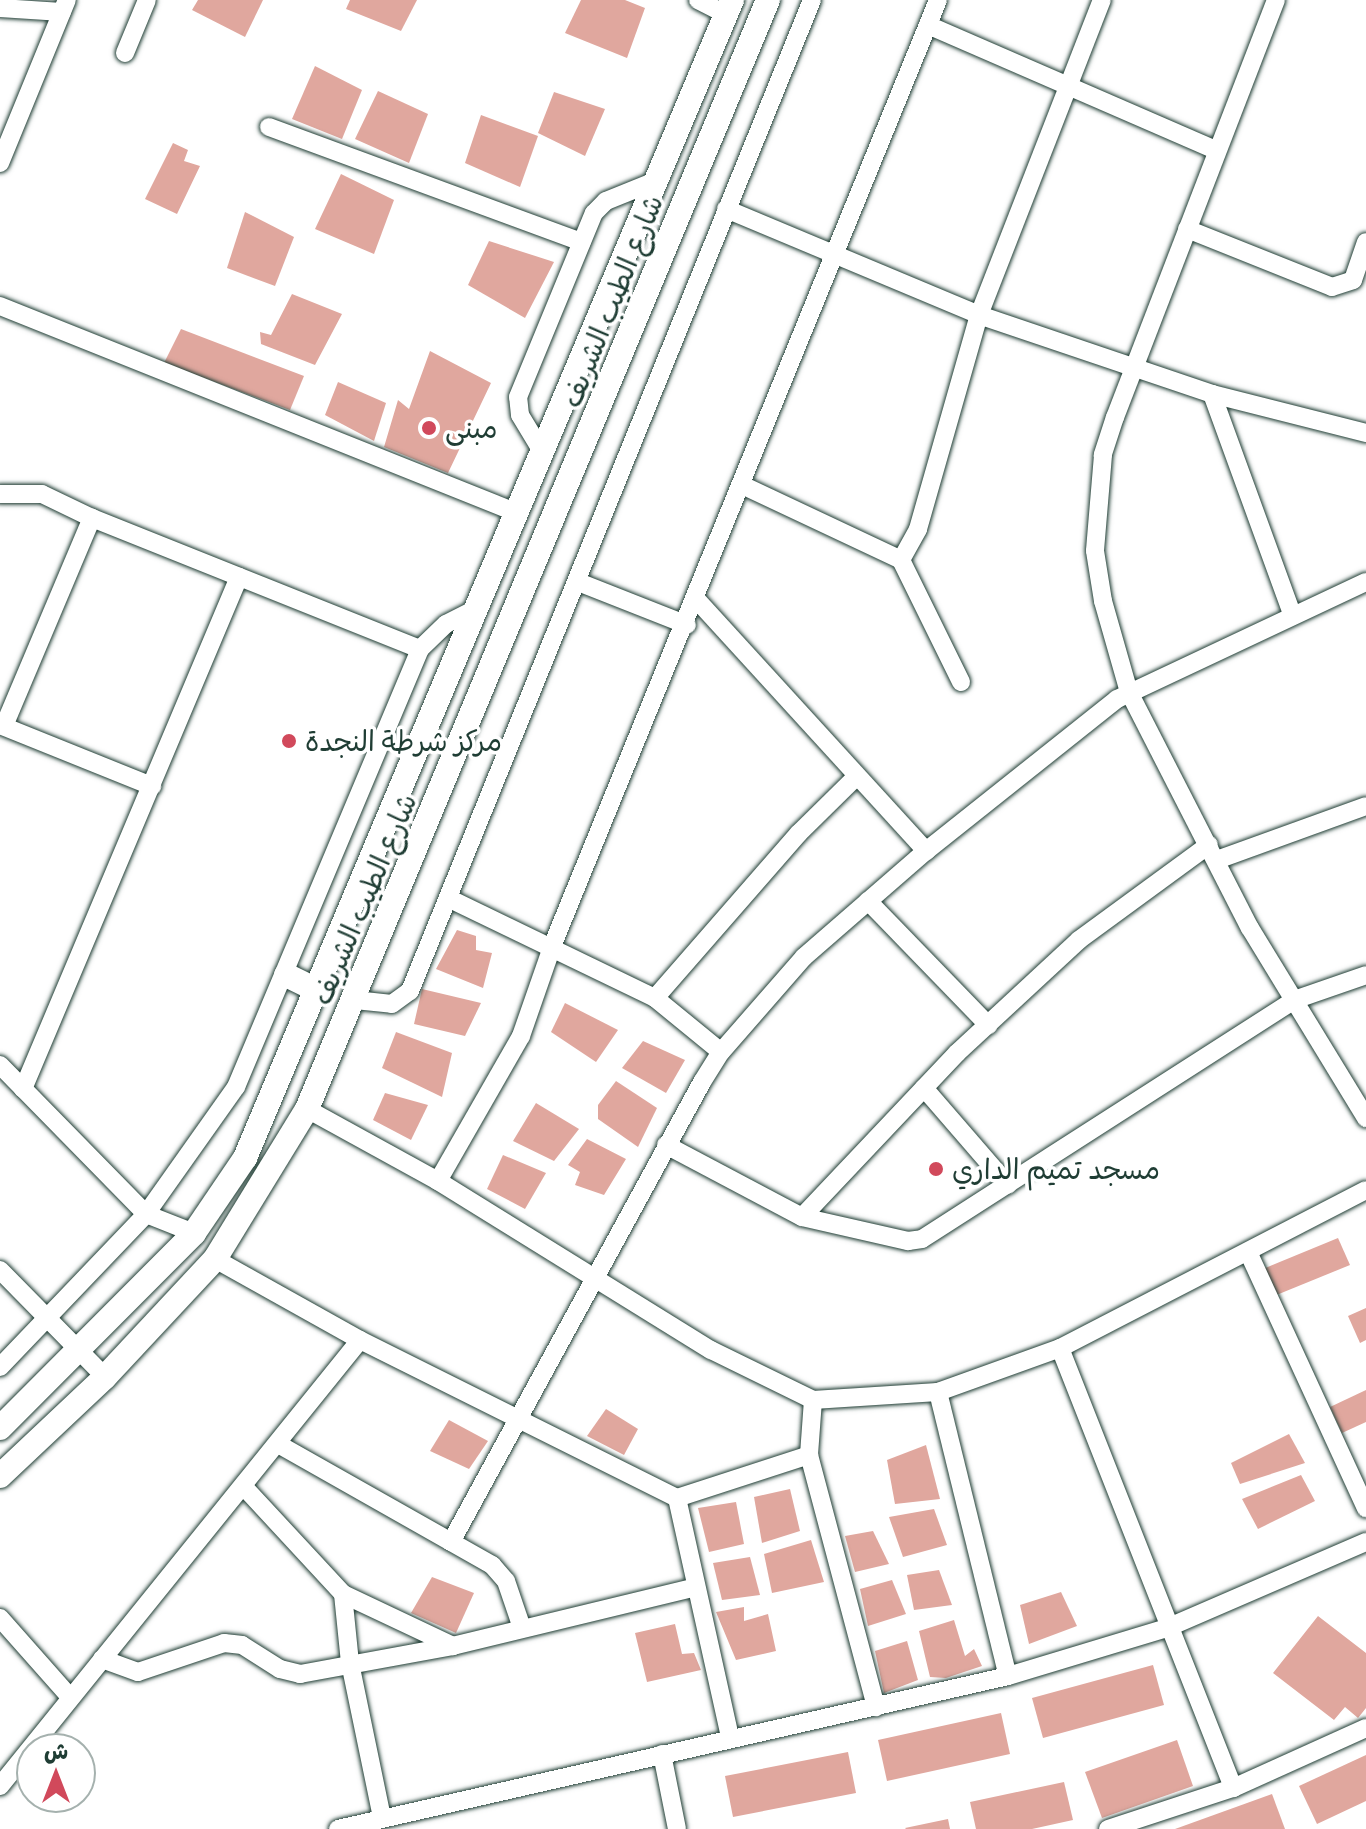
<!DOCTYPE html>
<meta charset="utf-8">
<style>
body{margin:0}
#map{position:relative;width:1366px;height:1829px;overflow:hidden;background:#fff;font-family:Delius,"Playpen Sans Arabic",sans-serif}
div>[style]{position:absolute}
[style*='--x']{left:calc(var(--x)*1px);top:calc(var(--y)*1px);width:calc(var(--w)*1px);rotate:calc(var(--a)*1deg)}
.building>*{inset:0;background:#e0a79e}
.roads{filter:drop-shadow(0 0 2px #1f3d34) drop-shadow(0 0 2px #1f3d34)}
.minor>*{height:18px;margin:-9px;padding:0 9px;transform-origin:9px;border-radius:9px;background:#fff}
.secondary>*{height:24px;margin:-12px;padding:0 12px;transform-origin:12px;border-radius:12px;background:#fff}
.dots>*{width:22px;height:22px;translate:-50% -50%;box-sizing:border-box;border:4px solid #fff;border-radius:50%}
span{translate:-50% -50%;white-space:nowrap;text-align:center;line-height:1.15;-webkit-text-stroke:7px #fff;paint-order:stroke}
.street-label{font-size:28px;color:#1f3d34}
.poi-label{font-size:28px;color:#1f3d34}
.left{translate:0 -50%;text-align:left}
.north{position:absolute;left:16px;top:1733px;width:80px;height:80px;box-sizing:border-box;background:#fff;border:2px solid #a5b1ae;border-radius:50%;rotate:0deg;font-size:22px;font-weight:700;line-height:32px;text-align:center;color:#1f3d34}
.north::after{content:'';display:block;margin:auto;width:28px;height:36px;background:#d1495b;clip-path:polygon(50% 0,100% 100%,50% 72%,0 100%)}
</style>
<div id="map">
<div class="building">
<div style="clip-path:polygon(198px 0,263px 0,245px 37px,192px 10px)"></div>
<div style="clip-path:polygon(350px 0,417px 0,401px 31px,346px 9px)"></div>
<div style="clip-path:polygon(581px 0,625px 0,645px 8px,627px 58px,565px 33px)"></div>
<div style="clip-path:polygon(315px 66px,362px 90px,342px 139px,292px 119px)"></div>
<div style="clip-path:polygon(378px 91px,428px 114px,409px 163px,355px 139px)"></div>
<div style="clip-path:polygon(554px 92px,605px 109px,585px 156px,538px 133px)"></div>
<div style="clip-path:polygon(481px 115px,538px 136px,520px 187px,465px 163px)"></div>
<div style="clip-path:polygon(173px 143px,188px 150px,184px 161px,200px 166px,177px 214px,145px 199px)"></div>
<div style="clip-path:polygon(341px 174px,394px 200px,374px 254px,315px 229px)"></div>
<div style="clip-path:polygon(245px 212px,294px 237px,275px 286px,227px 268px)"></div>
<div style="clip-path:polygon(489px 241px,554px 262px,525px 318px,468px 285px)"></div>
<div style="clip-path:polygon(292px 294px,342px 314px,315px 365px,261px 344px,260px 332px,271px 335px)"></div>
<div style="clip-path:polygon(181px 329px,304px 376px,290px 410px,164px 363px)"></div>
<div style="clip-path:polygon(430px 351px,491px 383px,448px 473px,384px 447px,398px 400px,409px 409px)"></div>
<div style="clip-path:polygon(338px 382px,386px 403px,374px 441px,325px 415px)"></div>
<div style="clip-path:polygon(457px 930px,476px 936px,476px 950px,492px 953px,483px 988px,436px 969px)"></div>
<div style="clip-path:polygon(422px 989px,481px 1003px,465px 1036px,414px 1024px)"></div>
<div style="clip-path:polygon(565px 1003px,618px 1030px,596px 1062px,551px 1032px)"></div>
<div style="clip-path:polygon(396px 1032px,452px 1053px,442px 1097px,382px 1068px)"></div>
<div style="clip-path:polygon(643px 1041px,685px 1060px,666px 1093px,622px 1068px)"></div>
<div style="clip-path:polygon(616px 1081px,657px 1108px,638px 1147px,598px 1119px,598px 1105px)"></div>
<div style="clip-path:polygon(385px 1093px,428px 1105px,411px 1140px,373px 1120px)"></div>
<div style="clip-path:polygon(536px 1103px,579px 1129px,554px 1161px,513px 1141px)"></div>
<div style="clip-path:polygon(587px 1139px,626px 1159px,604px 1195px,575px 1185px,580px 1172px,568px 1165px)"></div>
<div style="clip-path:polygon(503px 1155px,546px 1173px,525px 1209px,487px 1189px)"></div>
<div style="clip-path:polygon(1338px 1238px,1350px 1265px,1274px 1296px,1263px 1269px)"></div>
<div style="clip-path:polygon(1366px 1308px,1366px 1340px,1360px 1343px,1348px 1316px)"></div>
<div style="clip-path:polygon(1366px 1390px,1366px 1422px,1342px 1433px,1330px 1407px)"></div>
<div style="clip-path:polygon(606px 1409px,638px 1429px,624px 1455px,587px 1436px)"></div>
<div style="clip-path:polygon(449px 1420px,488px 1441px,469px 1469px,430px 1451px)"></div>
<div style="clip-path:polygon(1289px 1434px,1305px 1463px,1240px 1484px,1231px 1463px)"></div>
<div style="clip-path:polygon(926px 1445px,940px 1499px,895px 1504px,887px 1460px)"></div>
<div style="clip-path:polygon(1301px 1475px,1315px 1501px,1258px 1529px,1242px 1499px)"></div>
<div style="clip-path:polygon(790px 1489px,800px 1531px,762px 1543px,754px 1497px)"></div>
<div style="clip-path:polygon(736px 1502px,744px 1544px,709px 1552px,698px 1508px)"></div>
<div style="clip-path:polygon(934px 1509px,947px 1545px,903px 1557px,889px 1517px)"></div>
<div style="clip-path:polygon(873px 1531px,889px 1564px,855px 1572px,845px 1536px)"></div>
<div style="clip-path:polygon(811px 1540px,824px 1582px,772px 1593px,764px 1554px)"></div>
<div style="clip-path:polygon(750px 1557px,760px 1595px,722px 1600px,713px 1563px)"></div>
<div style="clip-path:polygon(939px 1570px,952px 1605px,914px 1610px,907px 1575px)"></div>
<div style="clip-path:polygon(432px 1577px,474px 1593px,456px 1633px,411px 1613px)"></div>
<div style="clip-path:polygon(892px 1580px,906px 1614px,868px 1626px,860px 1589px)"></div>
<div style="clip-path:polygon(1061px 1592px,1077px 1626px,1029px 1644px,1020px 1605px)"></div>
<div style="clip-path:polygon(744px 1607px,744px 1621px,768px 1614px,776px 1651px,736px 1660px,716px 1612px)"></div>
<div style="clip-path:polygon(1318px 1616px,1366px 1653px,1366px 1708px,1358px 1718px,1345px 1707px,1334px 1720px,1273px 1673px)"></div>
<div style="clip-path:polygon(954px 1620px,965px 1656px,974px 1649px,982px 1666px,946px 1678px,930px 1677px,919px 1631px)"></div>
<div style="clip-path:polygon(675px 1624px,682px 1654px,694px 1653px,701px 1670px,647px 1682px,635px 1633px)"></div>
<div style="clip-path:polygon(907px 1641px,918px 1680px,884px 1693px,875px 1651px)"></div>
<div style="clip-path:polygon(1153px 1665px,1164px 1705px,1043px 1738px,1032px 1698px)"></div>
<div style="clip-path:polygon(1001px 1713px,1010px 1754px,887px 1781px,878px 1740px)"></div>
<div style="clip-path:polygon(1177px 1740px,1193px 1786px,1102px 1818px,1085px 1772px)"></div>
<div style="clip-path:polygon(848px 1752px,856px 1793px,733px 1817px,725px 1776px)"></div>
<div style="clip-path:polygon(1366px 1755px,1366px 1801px,1317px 1824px,1299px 1786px)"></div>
<div style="clip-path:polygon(1064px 1782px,1073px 1820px,1032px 1829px,976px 1829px,970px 1802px)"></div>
<div style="clip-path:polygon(1272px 1794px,1285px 1829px,1175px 1829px)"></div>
<div style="clip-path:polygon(948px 1819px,950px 1829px,906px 1829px,905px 1828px)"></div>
</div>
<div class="roads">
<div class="minor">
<div style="--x:698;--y:0;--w:31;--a:27"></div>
<div style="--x:1276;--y:0;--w:447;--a:111.1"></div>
<div style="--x:1115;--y:417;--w:40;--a:108"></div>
<div style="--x:1103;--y:455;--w:96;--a:94.8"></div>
<div style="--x:1095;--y:551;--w:51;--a:80.9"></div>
<div style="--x:1103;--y:601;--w:95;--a:74.1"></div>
<div style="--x:1129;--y:692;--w:265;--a:62.9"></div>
<div style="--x:1250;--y:928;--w:223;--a:58.6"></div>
<div style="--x:0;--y:8;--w:62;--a:3.7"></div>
<div style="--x:928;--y:25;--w:314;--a:23.5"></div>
<div style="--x:125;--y:53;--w:57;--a:-67.5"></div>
<div style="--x:269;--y:127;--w:333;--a:20.2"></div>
<div style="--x:0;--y:163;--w:176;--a:-67.7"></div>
<div style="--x:726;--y:209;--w:274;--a:22.7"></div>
<div style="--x:979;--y:315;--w:246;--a:18.7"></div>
<div style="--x:1212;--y:394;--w:159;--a:14.2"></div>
<div style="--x:1187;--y:229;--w:156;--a:21.8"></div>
<div style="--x:1332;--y:287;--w:22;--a:-18"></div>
<div style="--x:1353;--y:280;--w:40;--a:-71.1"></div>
<div style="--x:0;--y:306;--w:555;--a:21.8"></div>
<div style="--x:1212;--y:394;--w:236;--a:70"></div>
<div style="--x:543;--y:453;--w:44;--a:-121.2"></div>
<div style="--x:520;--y:415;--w:18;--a:-96"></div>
<div style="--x:518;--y:397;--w:199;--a:-67.6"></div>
<div style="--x:594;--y:213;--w:17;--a:-45"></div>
<div style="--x:606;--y:201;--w:56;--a:-22"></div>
<div style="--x:744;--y:486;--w:174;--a:25.2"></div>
<div style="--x:901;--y:560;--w:136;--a:63.8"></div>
<div style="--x:0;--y:494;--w:42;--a:0"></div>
<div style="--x:42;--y:494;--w:55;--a:25.6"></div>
<div style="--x:901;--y:560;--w:35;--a:-61"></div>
<div style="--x:918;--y:529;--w:223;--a:-74.1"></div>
<div style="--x:979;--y:315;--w:338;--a:-68.7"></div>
<div style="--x:578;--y:582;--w:117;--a:21.5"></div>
<div style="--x:697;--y:600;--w:340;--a:47.6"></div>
<div style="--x:0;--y:725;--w:164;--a:21.9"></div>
<div style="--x:4;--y:726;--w:226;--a:-67.1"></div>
<div style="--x:92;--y:518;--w:353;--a:21.8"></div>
<div style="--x:1217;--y:860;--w:158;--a:-19.9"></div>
<div style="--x:448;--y:898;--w:230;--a:25.8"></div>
<div style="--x:655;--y:998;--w:85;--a:39.3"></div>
<div style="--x:868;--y:901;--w:173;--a:45.9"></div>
<div style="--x:655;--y:998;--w:219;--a:-48.9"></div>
<div style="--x:799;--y:833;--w:81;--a:-44.5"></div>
<div style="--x:355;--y:1000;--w:37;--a:6"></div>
<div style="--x:392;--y:1004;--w:22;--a:-36"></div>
<div style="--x:410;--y:991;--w:1069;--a:-67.92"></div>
<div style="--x:0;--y:1065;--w:209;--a:45.6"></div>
<div style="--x:146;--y:1214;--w:52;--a:21.6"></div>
<div style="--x:924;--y:1088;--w:128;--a:49.1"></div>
<div style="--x:23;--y:1089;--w:556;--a:-67.13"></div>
<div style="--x:307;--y:1109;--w:149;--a:28.8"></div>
<div style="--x:438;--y:1181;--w:321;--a:31.8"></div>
<div style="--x:711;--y:1350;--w:114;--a:26.1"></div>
<div style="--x:813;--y:1400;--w:125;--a:-3.7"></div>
<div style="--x:938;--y:1392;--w:130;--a:-19.8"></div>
<div style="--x:1060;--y:1348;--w:344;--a:-27.3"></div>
<div style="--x:666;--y:1145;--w:154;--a:27.9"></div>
<div style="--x:802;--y:1217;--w:109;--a:12.8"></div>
<div style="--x:908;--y:1241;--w:14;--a:-8"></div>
<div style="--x:922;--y:1239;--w:442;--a:-32.7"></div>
<div style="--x:1294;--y:1000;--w:76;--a:-19.1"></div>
<div style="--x:438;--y:1181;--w:167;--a:-60.2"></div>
<div style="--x:521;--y:1036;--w:97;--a:-70.8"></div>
<div style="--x:553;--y:944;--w:1019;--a:-67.81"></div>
<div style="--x:802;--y:1217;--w:226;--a:-46.6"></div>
<div style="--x:957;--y:1053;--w:166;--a:-42.8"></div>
<div style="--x:1079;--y:940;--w:161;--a:-36.2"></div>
<div style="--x:1249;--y:1254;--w:280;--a:65.3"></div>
<div style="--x:215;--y:1259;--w:166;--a:29.2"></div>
<div style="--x:360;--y:1340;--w:354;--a:26.5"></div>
<div style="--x:677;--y:1498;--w:246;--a:77.5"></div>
<div style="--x:0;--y:1270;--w:150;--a:45.5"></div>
<div style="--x:1060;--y:1348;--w:473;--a:68.5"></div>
<div style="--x:0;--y:1367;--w:211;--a:-46.3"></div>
<div style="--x:146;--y:1214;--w:156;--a:-54.7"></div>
<div style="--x:236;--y:1087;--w:475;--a:-67.2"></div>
<div style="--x:420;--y:649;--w:36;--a:-44"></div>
<div style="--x:446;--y:624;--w:36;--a:-27"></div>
<div style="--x:938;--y:1392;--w:292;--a:76.2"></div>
<div style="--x:813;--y:1400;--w:55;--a:94.2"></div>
<div style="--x:809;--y:1455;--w:261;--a:75.1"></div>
<div style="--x:278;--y:1444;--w:246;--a:29.5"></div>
<div style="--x:492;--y:1565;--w:21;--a:49"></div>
<div style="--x:506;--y:1581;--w:50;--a:71.2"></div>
<div style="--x:245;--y:1488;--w:144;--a:47.2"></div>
<div style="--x:343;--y:1594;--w:69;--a:84.2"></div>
<div style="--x:350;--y:1663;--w:158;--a:78.3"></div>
<div style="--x:677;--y:1498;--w:139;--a:-18"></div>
<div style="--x:451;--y:1542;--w:524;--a:-61.38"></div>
<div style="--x:702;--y:1082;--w:36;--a:-58"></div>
<div style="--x:721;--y:1052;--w:126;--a:-48.9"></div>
<div style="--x:804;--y:957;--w:162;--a:-41"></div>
<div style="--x:926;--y:851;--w:244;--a:-38.5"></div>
<div style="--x:1117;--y:699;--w:275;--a:-25.2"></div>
<div style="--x:343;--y:1594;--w:122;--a:25.3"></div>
<div style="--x:0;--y:1618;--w:106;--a:48.5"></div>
<div style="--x:102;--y:1659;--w:38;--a:20"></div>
<div style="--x:138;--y:1672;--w:91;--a:-18.6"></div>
<div style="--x:224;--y:1643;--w:18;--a:6"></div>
<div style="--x:242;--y:1645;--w:45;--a:32.3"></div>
<div style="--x:280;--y:1669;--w:21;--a:14"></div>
<div style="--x:300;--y:1674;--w:156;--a:-10.4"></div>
<div style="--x:453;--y:1646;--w:250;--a:-13.6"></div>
<div style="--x:662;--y:1754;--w:76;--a:78.7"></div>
<div style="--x:0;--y:1786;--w:573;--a:-51.09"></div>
<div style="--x:338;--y:1829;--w:687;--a:-12.86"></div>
<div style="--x:1008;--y:1676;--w:166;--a:-16.8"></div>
<div style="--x:1167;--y:1628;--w:217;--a:-23.4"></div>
<div style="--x:1108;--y:1829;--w:132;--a:-18.2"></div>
<div style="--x:1233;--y:1788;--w:146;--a:-24.3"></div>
</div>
<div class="secondary">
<div style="--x:286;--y:975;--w:37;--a:26"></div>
<div style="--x:0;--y:1428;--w:275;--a:-45.1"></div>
<div style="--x:194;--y:1233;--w:91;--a:-55.8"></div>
<div style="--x:245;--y:1158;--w:1256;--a:-67.19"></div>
<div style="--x:0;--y:1476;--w:144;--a:-43.3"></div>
<div style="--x:105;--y:1377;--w:161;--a:-47"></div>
<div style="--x:215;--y:1259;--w:176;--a:-58.5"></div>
<div style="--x:307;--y:1109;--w:1201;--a:-67.43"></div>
</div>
</div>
<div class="dots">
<div style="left:429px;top:428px;background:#d1495b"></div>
<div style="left:289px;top:741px;background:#d1495b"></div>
<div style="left:936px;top:1169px;background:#d1495b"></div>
</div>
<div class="street-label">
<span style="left:612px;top:301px;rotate:-68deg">شارع الطيب الشريف</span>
<span style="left:364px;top:899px;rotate:-67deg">شارع الطيب الشريف</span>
</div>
<div class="poi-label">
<span class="left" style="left:445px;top:428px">مبنى</span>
<span class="left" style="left:305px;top:741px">مركز شرطة النجدة</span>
<span class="left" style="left:952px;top:1169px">مسجد تميم الداري</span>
</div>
<div class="north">ش</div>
</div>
